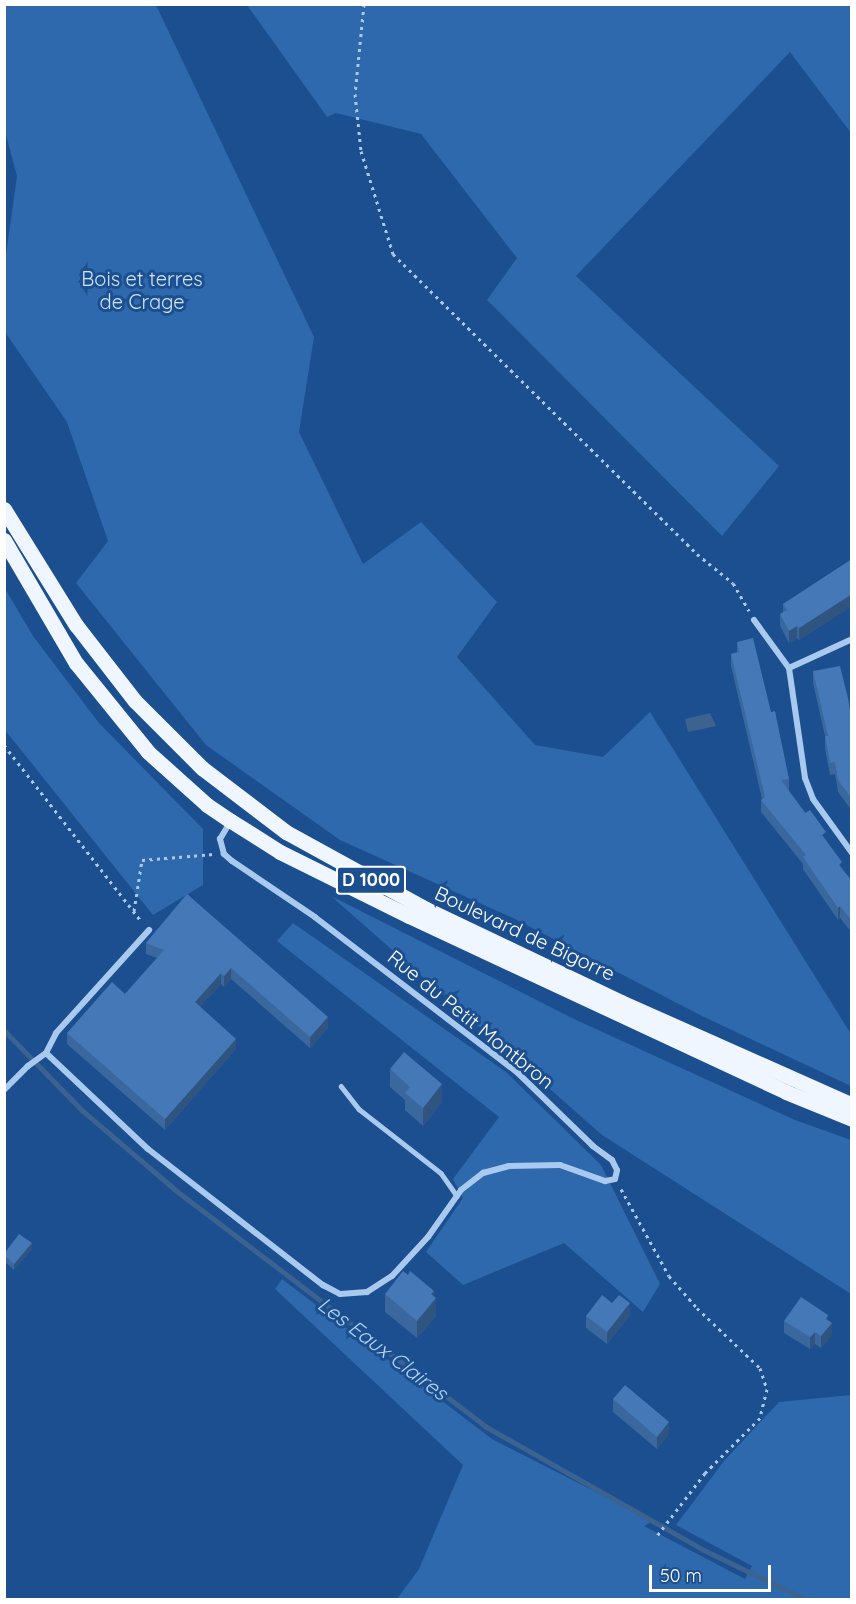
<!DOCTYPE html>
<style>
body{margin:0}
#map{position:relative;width:856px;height:1604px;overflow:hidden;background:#1b4f8f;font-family:Quicksand,sans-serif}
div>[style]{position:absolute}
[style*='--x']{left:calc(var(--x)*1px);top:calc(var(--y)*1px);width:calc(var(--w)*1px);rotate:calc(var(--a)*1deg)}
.green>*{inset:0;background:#2e69ad}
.water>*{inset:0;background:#3c6290}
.stream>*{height:4.5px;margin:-2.25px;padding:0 2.25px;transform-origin:2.25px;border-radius:2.25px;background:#3c6290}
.path>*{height:3px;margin-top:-1.5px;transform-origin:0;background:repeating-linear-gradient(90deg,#a9c9ee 0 3px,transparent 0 7.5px)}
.service>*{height:4.5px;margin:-2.25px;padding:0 2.25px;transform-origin:2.25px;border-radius:2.25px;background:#a9c9ee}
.minor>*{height:6px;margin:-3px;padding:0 3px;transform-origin:3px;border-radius:3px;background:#a9c9ee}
.primary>*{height:15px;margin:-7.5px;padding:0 7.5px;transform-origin:7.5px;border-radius:7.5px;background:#f0f6ff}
.wall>*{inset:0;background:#3a679d}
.shaded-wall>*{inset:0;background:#305480}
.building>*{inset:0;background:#4478b7}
span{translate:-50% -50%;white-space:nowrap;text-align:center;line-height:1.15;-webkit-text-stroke:6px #1b4f8f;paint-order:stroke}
.shield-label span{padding:2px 4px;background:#1b4f8f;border:2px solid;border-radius:4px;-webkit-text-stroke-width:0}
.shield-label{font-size:18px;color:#fff;font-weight:700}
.park-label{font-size:20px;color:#cfe3fa}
.street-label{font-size:20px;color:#fff}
.water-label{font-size:21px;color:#b5d3f5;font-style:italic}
.frame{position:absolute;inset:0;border:6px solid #fff;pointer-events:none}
.scale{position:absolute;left:649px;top:1565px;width:122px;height:27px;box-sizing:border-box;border:3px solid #fff;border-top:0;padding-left:8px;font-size:18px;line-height:21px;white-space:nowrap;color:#fff;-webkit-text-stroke:4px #1b4f8f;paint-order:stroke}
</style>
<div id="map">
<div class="green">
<div style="clip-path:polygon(4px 5px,156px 5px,314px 337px,299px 432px,363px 564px,421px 522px,497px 602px,457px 657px,535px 745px,603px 757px,650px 712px,851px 1034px,851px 1086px,702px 1016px,513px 918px,340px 840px,206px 745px,76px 583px,108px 541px,67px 422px,5px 332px,5px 262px,17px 176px,5px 131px)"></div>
<div style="clip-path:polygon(247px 5px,851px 5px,851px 133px,790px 52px,576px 276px,779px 466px,722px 536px,487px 300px,517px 258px,421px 134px,336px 113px,327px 117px)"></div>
<div style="clip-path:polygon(4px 587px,33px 636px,99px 723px,203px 829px,203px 885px,153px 915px,5px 730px)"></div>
<div style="clip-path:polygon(331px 896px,574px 1019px,795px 1120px,851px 1140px,851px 1294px,602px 1135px)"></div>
<div style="clip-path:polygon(293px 923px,506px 1072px,601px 1165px,660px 1284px,643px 1312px,564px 1243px,463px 1285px,426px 1252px,463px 1198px,453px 1179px,499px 1117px,277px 941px)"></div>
<div style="clip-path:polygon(282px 1279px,492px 1439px,653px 1521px,644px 1526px,745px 1579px,752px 1566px,676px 1525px,724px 1461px,779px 1402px,851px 1395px,851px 1599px,397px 1599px,419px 1569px,463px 1465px,275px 1289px)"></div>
</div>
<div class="water">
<div style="clip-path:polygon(710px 713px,716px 726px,688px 732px,685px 719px)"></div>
</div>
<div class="stream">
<div style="--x:4;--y:1030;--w:113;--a:45.7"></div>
<div style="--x:83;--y:1111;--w:123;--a:40.4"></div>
<div style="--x:177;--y:1191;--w:387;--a:37.3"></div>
<div style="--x:485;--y:1426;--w:252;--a:29.5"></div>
<div style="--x:704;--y:1550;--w:114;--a:25.9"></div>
</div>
<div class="path">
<div style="--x:364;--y:4;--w:90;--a:95.7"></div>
<div style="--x:355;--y:94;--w:57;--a:84"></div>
<div style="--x:361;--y:151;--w:108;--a:72.7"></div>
<div style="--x:393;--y:254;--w:427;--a:44.6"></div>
<div style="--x:697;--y:554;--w:46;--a:38.9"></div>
<div style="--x:733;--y:583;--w:32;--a:60"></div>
<div style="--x:4;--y:745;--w:224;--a:52.1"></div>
<div style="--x:134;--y:911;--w:52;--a:-81.1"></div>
<div style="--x:142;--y:860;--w:72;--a:-4.8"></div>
<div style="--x:621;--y:1189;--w:99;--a:61.1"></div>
<div style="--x:669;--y:1276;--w:43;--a:48.8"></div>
<div style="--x:697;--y:1308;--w:87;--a:43.6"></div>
<div style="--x:760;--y:1368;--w:22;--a:72"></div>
<div style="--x:767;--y:1389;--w:30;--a:104"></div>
<div style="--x:760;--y:1418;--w:78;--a:135"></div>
<div style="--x:705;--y:1473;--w:81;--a:127.4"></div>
</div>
<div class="service">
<div style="--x:341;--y:1086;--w:29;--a:52"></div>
<div style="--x:359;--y:1109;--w:104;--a:38"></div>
<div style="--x:441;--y:1173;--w:28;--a:55"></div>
</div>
<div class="minor">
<div style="--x:754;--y:620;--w:59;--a:53.9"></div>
<div style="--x:789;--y:668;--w:111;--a:81.7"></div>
<div style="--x:805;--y:778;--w:22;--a:69"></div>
<div style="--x:813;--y:799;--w:67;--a:54.2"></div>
<div style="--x:789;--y:668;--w:69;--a:-24.7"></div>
<div style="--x:46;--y:1053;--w:140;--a:43.3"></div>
<div style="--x:148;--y:1149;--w:222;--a:37.9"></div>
<div style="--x:323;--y:1285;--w:19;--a:28"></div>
<div style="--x:340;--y:1294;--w:27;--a:-4"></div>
<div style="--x:367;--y:1292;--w:30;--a:-33"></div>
<div style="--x:392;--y:1276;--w:53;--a:-47.3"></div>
<div style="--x:428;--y:1237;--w:57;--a:-54.9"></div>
<div style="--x:461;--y:1190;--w:28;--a:-38"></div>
<div style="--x:483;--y:1173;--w:27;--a:-15"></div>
<div style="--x:509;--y:1166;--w:51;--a:-1.1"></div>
<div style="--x:560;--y:1165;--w:48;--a:19.6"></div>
<div style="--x:605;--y:1181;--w:10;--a:-11"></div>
<div style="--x:615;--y:1179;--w:9;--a:-77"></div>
<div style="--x:617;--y:1170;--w:11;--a:-117"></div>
<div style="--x:612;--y:1160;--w:24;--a:-144"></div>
<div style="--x:593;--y:1146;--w:105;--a:-135.8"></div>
<div style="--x:518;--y:1073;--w:256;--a:-142.5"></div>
<div style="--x:315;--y:917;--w:100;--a:-146"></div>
<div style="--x:232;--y:861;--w:11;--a:-139"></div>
<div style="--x:224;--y:854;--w:16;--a:-105"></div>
<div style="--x:220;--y:839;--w:21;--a:-59"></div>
<div style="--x:46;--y:1053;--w:22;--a:-63"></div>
<div style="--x:56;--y:1033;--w:139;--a:-47.9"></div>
<div style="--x:4;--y:1090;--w:34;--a:-45"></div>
<div style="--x:28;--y:1066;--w:22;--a:-36"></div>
</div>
<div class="primary">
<div style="--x:4;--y:509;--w:137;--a:58.2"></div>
<div style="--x:76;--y:625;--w:96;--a:52.2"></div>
<div style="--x:135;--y:701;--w:95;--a:45"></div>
<div style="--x:202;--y:768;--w:106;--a:37.3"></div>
<div style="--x:286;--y:832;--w:160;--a:28.8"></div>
<div style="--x:426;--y:909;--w:216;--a:25.5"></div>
<div style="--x:621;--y:1002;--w:253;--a:24"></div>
<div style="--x:4;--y:540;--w:143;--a:59.7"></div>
<div style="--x:76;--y:663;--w:114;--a:51"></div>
<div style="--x:148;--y:752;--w:79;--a:41.9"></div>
<div style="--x:207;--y:805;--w:29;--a:34"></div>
<div style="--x:231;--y:821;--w:58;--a:32.3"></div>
<div style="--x:280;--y:852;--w:144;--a:26.4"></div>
<div style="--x:409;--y:916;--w:416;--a:25"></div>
<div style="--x:786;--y:1092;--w:71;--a:22.2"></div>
</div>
<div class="wall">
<div style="clip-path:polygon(852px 559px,852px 606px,799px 640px,797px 638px,789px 643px,780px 626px,780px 614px,783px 613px,783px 604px)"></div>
<div style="clip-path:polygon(737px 642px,771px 712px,789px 779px,789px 791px,826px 840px,842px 869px,852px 881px,852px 933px,840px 918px,838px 920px,803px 869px,803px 864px,761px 812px,761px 800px,762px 799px,731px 666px,731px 654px,737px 652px)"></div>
<div style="clip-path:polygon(813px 671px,852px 721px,852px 811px,838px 792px,835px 774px,830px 775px,825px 749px,825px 736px,813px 683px)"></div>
<div style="clip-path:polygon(187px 894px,328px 1028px,310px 1048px,231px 979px,224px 987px,221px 984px,200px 1007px,236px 1049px,165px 1130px,67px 1044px,67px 1033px,125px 994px,157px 958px,146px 954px,146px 943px)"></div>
<div style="clip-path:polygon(390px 1069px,442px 1102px,423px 1126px,405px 1110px,405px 1100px,390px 1087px)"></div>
<div style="clip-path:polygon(32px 1249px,14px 1270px,4px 1261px,4px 1254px)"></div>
<div style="clip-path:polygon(385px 1294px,434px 1296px,436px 1316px,417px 1338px,385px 1312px)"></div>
<div style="clip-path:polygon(630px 1315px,607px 1344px,586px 1328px,586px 1316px)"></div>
<div style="clip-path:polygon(784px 1321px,828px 1321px,832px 1335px,821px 1348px,815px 1344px,810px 1349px,784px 1333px)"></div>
<div style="clip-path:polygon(613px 1399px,669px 1434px,657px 1449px,613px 1412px)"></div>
</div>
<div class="shaded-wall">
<div style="clip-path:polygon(852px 594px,852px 606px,799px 640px,799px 628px)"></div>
<div style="clip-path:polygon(797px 626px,797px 638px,789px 643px,789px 631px)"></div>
<div style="clip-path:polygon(840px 906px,840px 918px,838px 920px,838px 908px)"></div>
<div style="clip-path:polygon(231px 968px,231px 979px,224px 987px,224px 976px)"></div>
<div style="clip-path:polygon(221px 973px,221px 984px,195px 1013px,195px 1002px)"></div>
<div style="clip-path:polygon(328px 1017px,328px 1028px,310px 1048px,310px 1037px)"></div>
<div style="clip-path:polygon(236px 1039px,236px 1049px,165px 1130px,165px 1119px)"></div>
<div style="clip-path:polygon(442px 1084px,442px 1102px,423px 1126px,423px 1108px)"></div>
<div style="clip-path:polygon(32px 1243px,32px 1249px,14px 1270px,14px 1264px)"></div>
<div style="clip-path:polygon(434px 1291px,434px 1300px,436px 1298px,436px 1316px,417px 1338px,417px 1321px,431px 1294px)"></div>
<div style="clip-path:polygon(630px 1303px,630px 1315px,607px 1344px,607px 1332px)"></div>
<div style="clip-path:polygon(828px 1315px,828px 1327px,832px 1323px,832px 1335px,821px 1348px,821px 1336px,826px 1319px)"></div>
<div style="clip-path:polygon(815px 1332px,815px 1344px,810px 1349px,810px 1337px)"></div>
<div style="clip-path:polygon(669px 1422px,669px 1434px,657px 1449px,657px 1437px)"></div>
</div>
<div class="building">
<div style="clip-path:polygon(852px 559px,852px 594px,799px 628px,797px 626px,789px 631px,780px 614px,787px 610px,783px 604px)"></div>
<div style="clip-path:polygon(753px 638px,771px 712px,775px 711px,789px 779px,781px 780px,805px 813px,810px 810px,826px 832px,822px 835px,842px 862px,839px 865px,852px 881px,852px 921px,840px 906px,838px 908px,803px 857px,806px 855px,761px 800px,765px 797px,731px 654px,739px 652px,737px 642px)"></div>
<div style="clip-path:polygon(840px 666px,848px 698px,852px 721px,852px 799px,838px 780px,835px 762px,830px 763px,825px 736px,828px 736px,813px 671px)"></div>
<div style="clip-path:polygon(187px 894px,328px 1017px,310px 1037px,231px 968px,224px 976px,221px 973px,195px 1002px,236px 1039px,165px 1119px,67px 1033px,112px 982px,125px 994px,164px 950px,146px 943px)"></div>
<div style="clip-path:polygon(404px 1052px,442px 1084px,423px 1108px,405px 1093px,410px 1087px,390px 1069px)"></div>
<div style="clip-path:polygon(19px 1234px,32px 1243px,14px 1264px,4px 1255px,4px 1254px)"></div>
<div style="clip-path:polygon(403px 1271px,408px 1275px,410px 1271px,434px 1291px,431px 1294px,436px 1298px,417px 1321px,385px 1294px)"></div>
<div style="clip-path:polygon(602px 1295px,612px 1303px,619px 1295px,630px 1303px,607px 1332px,586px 1316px)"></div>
<div style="clip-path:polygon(801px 1297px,828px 1315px,826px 1319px,832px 1323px,821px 1336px,815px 1332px,810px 1337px,784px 1321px)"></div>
<div style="clip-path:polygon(625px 1385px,669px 1422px,657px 1437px,613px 1399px)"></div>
</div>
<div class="shield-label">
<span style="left:371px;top:880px">D 1000</span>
</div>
<div class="park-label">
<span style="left:142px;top:290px">Bois et terres<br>de Crage</span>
</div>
<div class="street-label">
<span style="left:525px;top:933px;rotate:25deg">Boulevard de Bigorre</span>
<span style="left:471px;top:1019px;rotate:39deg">Rue du Petit Montbron</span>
</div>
<div class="water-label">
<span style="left:383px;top:1348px;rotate:37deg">Les Eaux Claires</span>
</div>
<div class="frame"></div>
<div class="scale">50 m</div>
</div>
